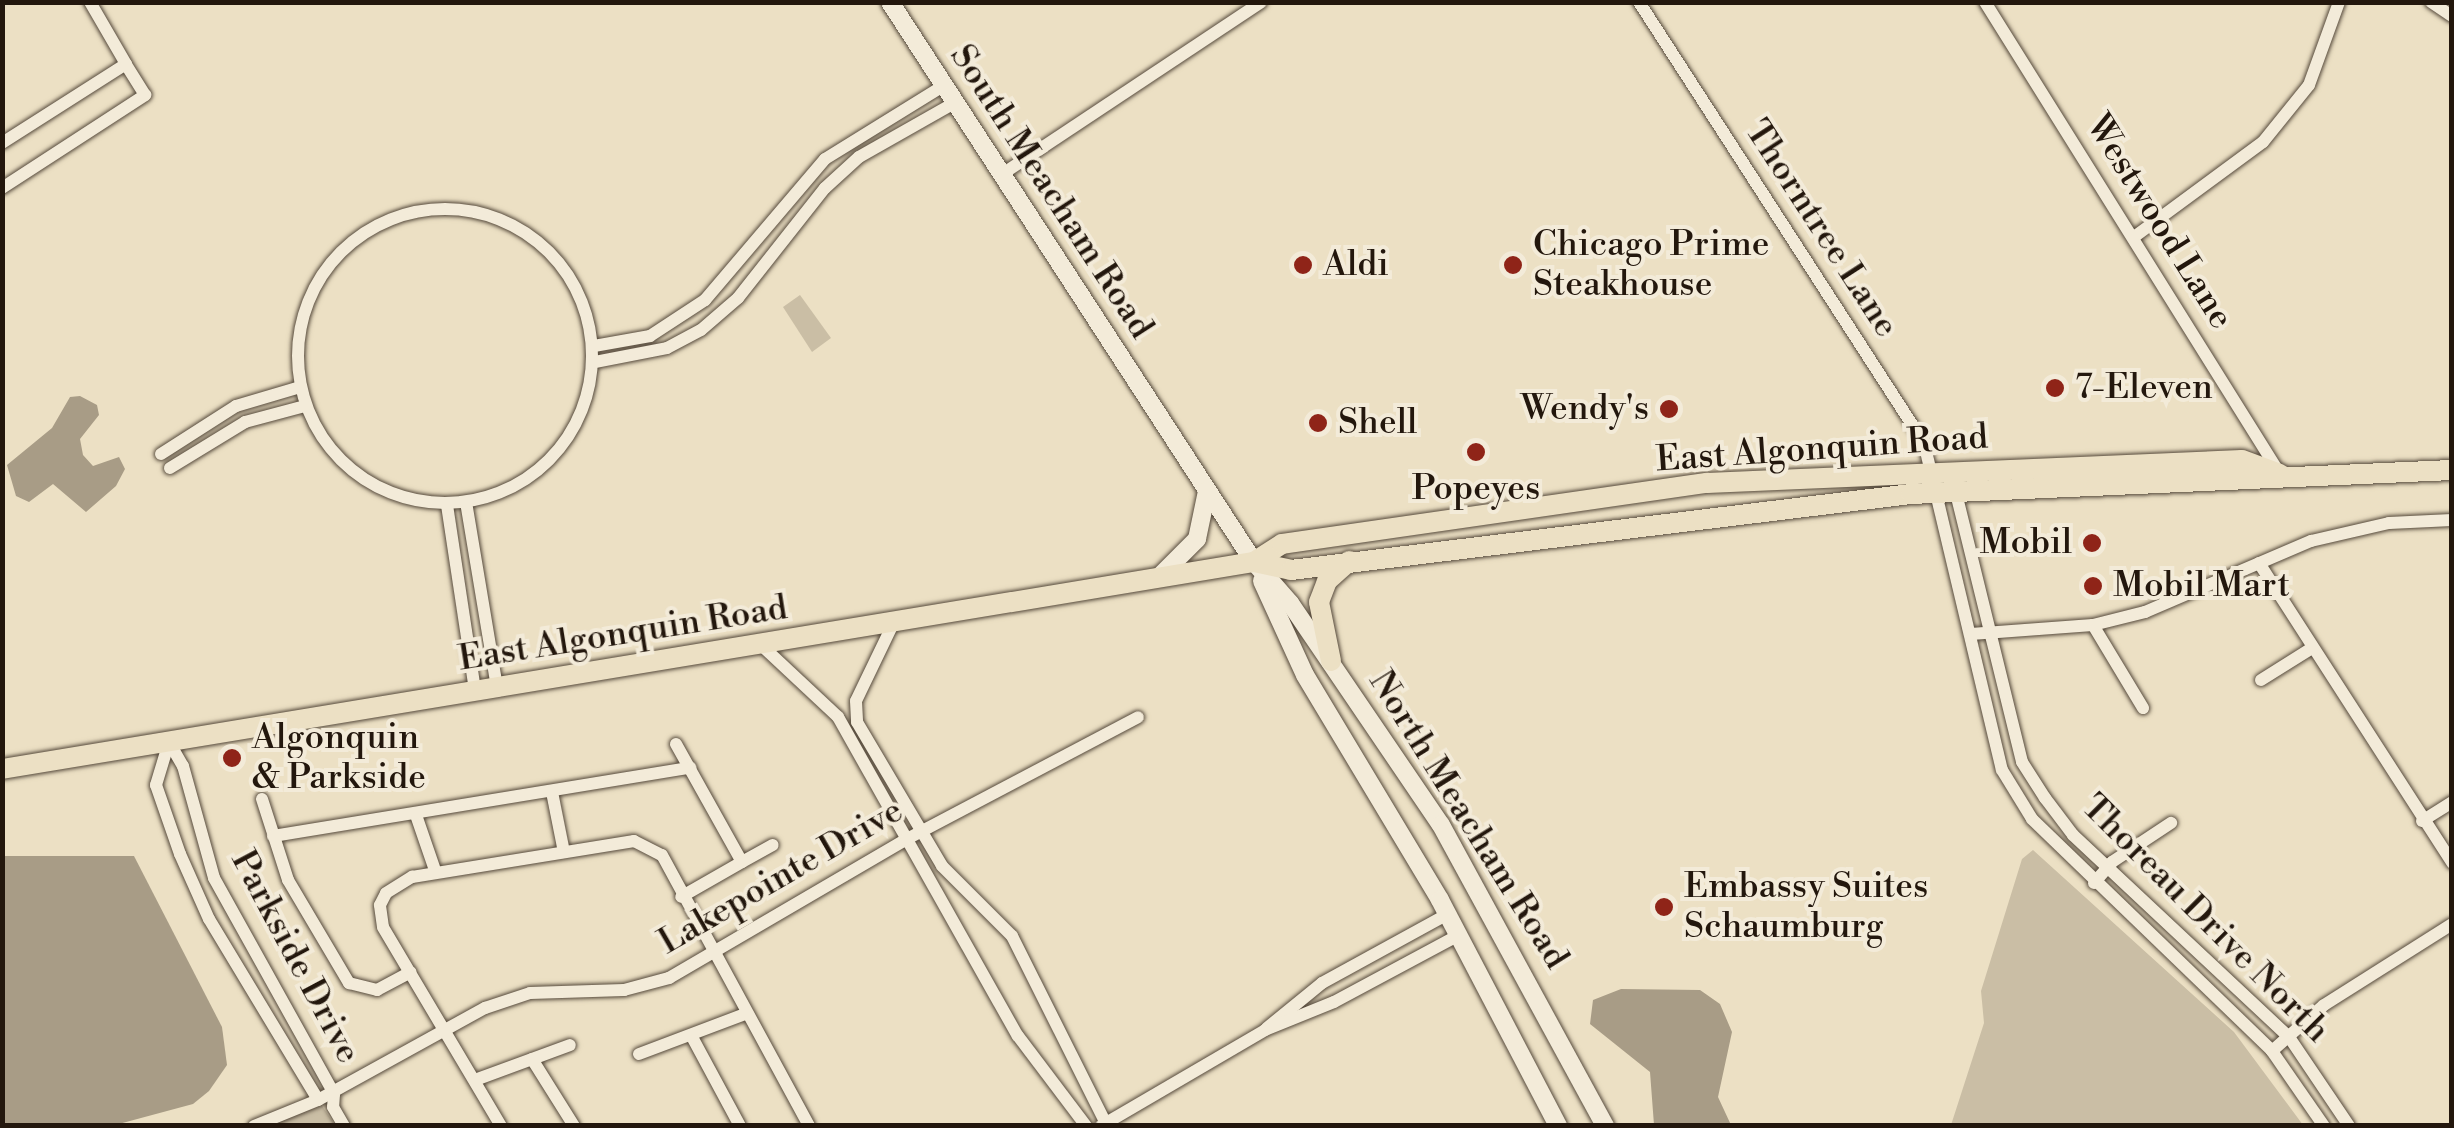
<!DOCTYPE html>
<style>
body{margin:0}
#map{position:relative;width:2454px;height:1128px;overflow:hidden;background:#ece0c4;font-family:"Libre Bodoni",serif}
div>[style]{position:absolute}
[style*='--x']{left:calc(var(--x)*1px);top:calc(var(--y)*1px);width:calc(var(--w)*1px);rotate:calc(var(--a)*1deg)}
.green>*{inset:0;background:#cabea5}
.water>*{inset:0;background:#a89c86}
.roads{filter:drop-shadow(0 0 2px #55493b) drop-shadow(0 0 2px #55493b)}
.minor>*{height:12px;margin:-6px;padding:0 6px;transform-origin:6px;border-radius:6px;background:#f3ebd9}
.minor>.ring{margin:-6px;padding:0;box-sizing:content-box;background:none;border:12px solid #f3ebd9;border-radius:50%}
.secondary>*{height:18px;margin:-9px;padding:0 9px;transform-origin:9px;border-radius:9px;background:#f3ebd9}
.primary>*{height:20px;margin:-10px;padding:0 10px;transform-origin:10px;border-radius:10px;background:#ece0c4}
.dots>*{width:28px;height:28px;translate:-50% -50%;box-sizing:border-box;border:5px solid #f3ebd9;border-radius:50%}
span{translate:-50% -50%;white-space:nowrap;text-align:center;line-height:1.15;-webkit-text-stroke:8px #f3ebd9;paint-order:stroke}
.street-label{font-size:35px;color:#23170d}
.poi-label{font-size:35px;color:#23170d}
.left{translate:0 -50%;text-align:left}
.right{translate:-100% -50%;text-align:right}
.frame{position:absolute;inset:0;border:5px solid #23170d;pointer-events:none}
</style>
<div id="map">
<div class="green">
<div style="clip-path:polygon(800px 295px,831px 338px,812px 352px,783px 307px)"></div>
<div style="clip-path:polygon(2033px 850px,2234px 1032px,2303px 1125px,1951px 1125px,1984px 1023px,1981px 991px,2022px 859px)"></div>
<div style="clip-path:polygon(318px 1100px,335px 1125px,255px 1126px)"></div>
</div>
<div class="water">
<div style="clip-path:polygon(80px 396px,97px 405px,99px 415px,80px 439px,83px 455px,93px 466px,119px 457px,125px 469px,116px 486px,86px 512px,53px 484px,29px 502px,16px 496px,7px 465px,52px 428px,70px 397px)"></div>
<div style="clip-path:polygon(2px 856px,134px 856px,222px 1027px,227px 1065px,209px 1091px,193px 1104px,115px 1125px,3px 1125px)"></div>
<div style="clip-path:polygon(1621px 989px,1700px 990px,1720px 1004px,1732px 1032px,1718px 1097px,1731px 1125px,1654px 1125px,1650px 1072px,1590px 1024px,1593px 1000px)"></div>
</div>
<div class="roads">
<div class="minor">
<div style="--x:1639;--y:2;--w:525;--a:57.13"></div>
<div style="--x:1924;--y:443;--w:336;--a:76.6"></div>
<div style="--x:2002;--y:770;--w:57;--a:58.5"></div>
<div style="--x:2032;--y:819;--w:334;--a:44"></div>
<div style="--x:2272;--y:1051;--w:91;--a:55.3"></div>
<div style="--x:1985;--y:2;--w:557;--a:57.99"></div>
<div style="--x:2431;--y:2;--w:25;--a:34"></div>
<div style="--x:2;--y:143;--w:147;--a:-32.5"></div>
<div style="--x:126;--y:64;--w:72;--a:-120.1"></div>
<div style="--x:1001;--y:175;--w:312;--a:-33.6"></div>
<div style="--x:2;--y:188;--w:171;--a:-33"></div>
<div style="--x:145;--y:95;--w:36;--a:-122"></div>
<div class="ring" style="left:298px;top:209px;width:282px;height:282px"></div>
<div style="--x:2134;--y:237;--w:160;--a:-36.4"></div>
<div style="--x:2263;--y:142;--w:73;--a:-51.1"></div>
<div style="--x:2309;--y:85;--w:88;--a:-70.1"></div>
<div style="--x:594;--y:346;--w:57;--a:-10.1"></div>
<div style="--x:650;--y:336;--w:66;--a:-33.2"></div>
<div style="--x:705;--y:300;--w:185;--a:-49.6"></div>
<div style="--x:825;--y:159;--w:139;--a:-31.7"></div>
<div style="--x:595;--y:362;--w:73;--a:-11"></div>
<div style="--x:667;--y:348;--w:38;--a:-28"></div>
<div style="--x:701;--y:330;--w:49;--a:-40.9"></div>
<div style="--x:738;--y:298;--w:140;--a:-51.7"></div>
<div style="--x:825;--y:188;--w:46;--a:-42.4"></div>
<div style="--x:859;--y:157;--w:109;--a:-29.6"></div>
<div style="--x:161;--y:454;--w:89;--a:-32.6"></div>
<div style="--x:236;--y:406;--w:67;--a:-16.5"></div>
<div style="--x:170;--y:468;--w:88;--a:-31.5"></div>
<div style="--x:245;--y:422;--w:62;--a:-14.9"></div>
<div style="--x:1955;--y:489;--w:281;--a:76.2"></div>
<div style="--x:2022;--y:762;--w:43;--a:57.4"></div>
<div style="--x:2045;--y:798;--w:46;--a:52.9"></div>
<div style="--x:2073;--y:835;--w:296;--a:43.1"></div>
<div style="--x:2289;--y:1037;--w:107;--a:56"></div>
<div style="--x:466;--y:502;--w:188;--a:80.5"></div>
<div style="--x:447;--y:505;--w:188;--a:81.4"></div>
<div style="--x:2259;--y:563;--w:357;--a:57.2"></div>
<div style="--x:893;--y:624;--w:85;--a:115.7"></div>
<div style="--x:856;--y:701;--w:21;--a:87"></div>
<div style="--x:857;--y:722;--w:167;--a:59.4"></div>
<div style="--x:942;--y:866;--w:99;--a:45"></div>
<div style="--x:1012;--y:936;--w:212;--a:63.4"></div>
<div style="--x:2093;--y:625;--w:97;--a:58.9"></div>
<div style="--x:1971;--y:634;--w:122;--a:-4.2"></div>
<div style="--x:2093;--y:625;--w:54;--a:-14"></div>
<div style="--x:2145;--y:612;--w:181;--a:-23.2"></div>
<div style="--x:2311;--y:541;--w:80;--a:-13"></div>
<div style="--x:2389;--y:523;--w:63;--a:-2.7"></div>
<div style="--x:760;--y:644;--w:107;--a:43.1"></div>
<div style="--x:838;--y:717;--w:366;--a:60.6"></div>
<div style="--x:1018;--y:1036;--w:113;--a:52.9"></div>
<div style="--x:2261;--y:680;--w:60;--a:-32.1"></div>
<div style="--x:169;--y:742;--w:28;--a:60"></div>
<div style="--x:183;--y:766;--w:116;--a:74.5"></div>
<div style="--x:214;--y:878;--w:247;--a:60.9"></div>
<div style="--x:334;--y:1094;--w:13;--a:94"></div>
<div style="--x:333;--y:1107;--w:22;--a:60"></div>
<div style="--x:169;--y:742;--w:45;--a:106.8"></div>
<div style="--x:156;--y:785;--w:73;--a:70.8"></div>
<div style="--x:180;--y:854;--w:71;--a:66"></div>
<div style="--x:209;--y:919;--w:211;--a:58.9"></div>
<div style="--x:676;--y:744;--w:135;--a:60.8"></div>
<div style="--x:742;--y:862;--w:70;--a:150.2"></div>
<div style="--x:552;--y:792;--w:61;--a:78.7"></div>
<div style="--x:262;--y:799;--w:85;--a:72.2"></div>
<div style="--x:288;--y:880;--w:120;--a:59.4"></div>
<div style="--x:349;--y:983;--w:29;--a:14"></div>
<div style="--x:377;--y:990;--w:38;--a:-28"></div>
<div style="--x:416;--y:815;--w:61;--a:71"></div>
<div style="--x:2422;--y:821;--w:36;--a:-32"></div>
<div style="--x:273;--y:836;--w:423;--a:-9.3"></div>
<div style="--x:742;--y:862;--w:35;--a:-29"></div>
<div style="--x:2094;--y:883;--w:28;--a:-49"></div>
<div style="--x:2112;--y:862;--w:71;--a:-33.5"></div>
<div style="--x:1267;--y:1028;--w:71;--a:-39.3"></div>
<div style="--x:1322;--y:983;--w:144;--a:-28.7"></div>
<div style="--x:691;--y:1035;--w:103;--a:61.7"></div>
<div style="--x:2272;--y:1051;--w:69;--a:-41.5"></div>
<div style="--x:2324;--y:1005;--w:151;--a:-32.3"></div>
<div style="--x:639;--y:1054;--w:113;--a:-20.7"></div>
<div style="--x:532;--y:1059;--w:79;--a:57.9"></div>
<div style="--x:475;--y:1080;--w:101;--a:-20.2"></div>
<div style="--x:254;--y:1126;--w:69;--a:-22.1"></div>
<div style="--x:318;--y:1100;--w:191;--a:-28.9"></div>
<div style="--x:485;--y:1008;--w:47;--a:-18.4"></div>
<div style="--x:530;--y:993;--w:94;--a:-1.8"></div>
<div style="--x:624;--y:990;--w:47;--a:-14.9"></div>
<div style="--x:669;--y:978;--w:276;--a:-30.3"></div>
<div style="--x:907;--y:839;--w:261;--a:-27.8"></div>
<div style="--x:501;--y:1126;--w:231;--a:-120.7"></div>
<div style="--x:383;--y:927;--w:22;--a:-98"></div>
<div style="--x:380;--y:905;--w:13;--a:-63"></div>
<div style="--x:386;--y:893;--w:31;--a:-32"></div>
<div style="--x:412;--y:877;--w:225;--a:-9.2"></div>
<div style="--x:634;--y:841;--w:31;--a:27"></div>
<div style="--x:662;--y:855;--w:308;--a:61.5"></div>
<div style="--x:1101;--y:1126;--w:190;--a:-30.3"></div>
<div style="--x:1265;--y:1030;--w:74;--a:-22.1"></div>
<div style="--x:1334;--y:1002;--w:142;--a:-28.2"></div>
</div>
<div class="secondary">
<div style="--x:890;--y:2;--w:668;--a:56.98"></div>
<div style="--x:1254;--y:562;--w:55;--a:48.7"></div>
<div style="--x:1290;--y:603;--w:268;--a:55.8"></div>
<div style="--x:1441;--y:825;--w:343;--a:61.4"></div>
<div style="--x:1159;--y:577;--w:54;--a:-45"></div>
<div style="--x:1197;--y:539;--w:49;--a:-78.2"></div>
<div style="--x:1262;--y:581;--w:103;--a:65.4"></div>
<div style="--x:1305;--y:675;--w:262;--a:59"></div>
<div style="--x:1440;--y:900;--w:255;--a:62.4"></div>
</div>
<div class="primary">
<div style="--x:1254;--y:562;--w:33;--a:-33"></div>
<div style="--x:1282;--y:544;--w:429;--a:-8.2"></div>
<div style="--x:1707;--y:483;--w:535;--a:-2.46"></div>
<div style="--x:2242;--y:460;--w:40;--a:20.2"></div>
<div style="--x:1331;--y:661;--w:60;--a:-101.5"></div>
<div style="--x:1319;--y:602;--w:22;--a:-69"></div>
<div style="--x:1327;--y:581;--w:30;--a:-42"></div>
<div style="--x:2;--y:769;--w:1269;--a:-9.39"></div>
<div style="--x:1254;--y:562;--w:38;--a:12"></div>
<div style="--x:1291;--y:570;--w:625;--a:-6.99"></div>
<div style="--x:1911;--y:494;--w:542;--a:-2.54"></div>
</div>
</div>
<div class="dots">
<div style="left:1303px;top:265px;background:#8f2418"></div>
<div style="left:1513px;top:265px;background:#8f2418"></div>
<div style="left:2055px;top:388px;background:#8f2418"></div>
<div style="left:1669px;top:409px;background:#8f2418"></div>
<div style="left:1318px;top:423px;background:#8f2418"></div>
<div style="left:1476px;top:452px;background:#8f2418"></div>
<div style="left:2092px;top:543px;background:#8f2418"></div>
<div style="left:2093px;top:586px;background:#8f2418"></div>
<div style="left:232px;top:758px;background:#8f2418"></div>
<div style="left:1664px;top:907px;background:#8f2418"></div>
</div>
<div class="street-label">
<span style="left:1051px;top:192px;rotate:57deg">South Meacham Road</span>
<span style="left:2159px;top:222px;rotate:58deg">Westwood Lane</span>
<span style="left:1821px;top:229px;rotate:57deg">Thorntree Lane</span>
<span style="left:1822px;top:449px;rotate:-4deg">East Algonquin Road</span>
<span style="left:623px;top:634px;rotate:-9deg">East Algonquin Road</span>
<span style="left:1468px;top:820px;rotate:58deg">North Meacham Road</span>
<span style="left:781px;top:877px;rotate:-30deg">Lakepointe Drive</span>
<span style="left:2205px;top:919px;rotate:45deg">Thoreau Drive North</span>
<span style="left:295px;top:957px;rotate:62deg">Parkside Drive</span>
</div>
<div class="poi-label">
<span class="left" style="left:1533px;top:265px">Chicago Prime<br>Steakhouse</span>
<span class="left" style="left:1323px;top:265px">Aldi</span>
<span class="left" style="left:2075px;top:388px">7-Eleven</span>
<span class="right" style="left:1649px;top:409px">Wendy's</span>
<span class="left" style="left:1338px;top:423px">Shell</span>
<span style="left:1476px;top:489px">Popeyes</span>
<span class="right" style="left:2072px;top:543px">Mobil</span>
<span class="left" style="left:2113px;top:586px">Mobil Mart</span>
<span class="left" style="left:252px;top:758px">Algonquin<br>&amp; Parkside</span>
<span class="left" style="left:1684px;top:907px">Embassy Suites<br>Schaumburg</span>
</div>
<div class="frame"></div>
</div>
